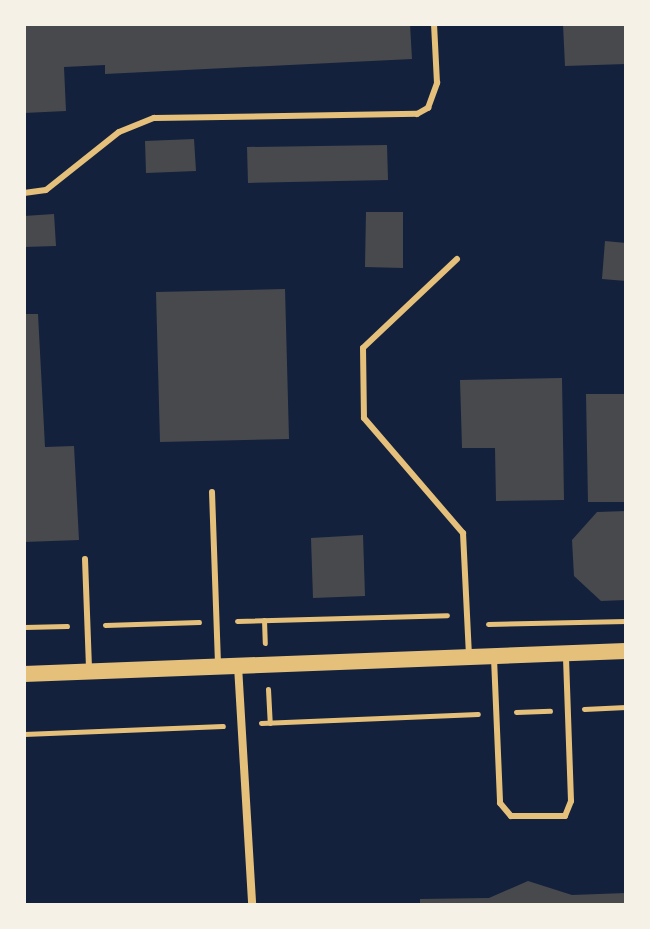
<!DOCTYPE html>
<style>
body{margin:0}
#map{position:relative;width:650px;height:929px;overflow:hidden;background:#14213d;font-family:"Nunito Sans",sans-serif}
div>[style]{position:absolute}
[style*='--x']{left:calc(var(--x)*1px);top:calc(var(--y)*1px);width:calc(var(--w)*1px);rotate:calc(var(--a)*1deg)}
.building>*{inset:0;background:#48494c}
.path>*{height:5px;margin:-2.5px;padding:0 2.5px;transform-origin:2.5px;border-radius:2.5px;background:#e5c07b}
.service>*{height:6px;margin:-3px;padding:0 3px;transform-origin:3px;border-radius:3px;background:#e5c07b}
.minor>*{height:8px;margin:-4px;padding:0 4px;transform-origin:4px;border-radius:4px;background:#e5c07b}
.secondary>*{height:16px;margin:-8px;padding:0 8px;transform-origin:8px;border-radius:8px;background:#e5c07b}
span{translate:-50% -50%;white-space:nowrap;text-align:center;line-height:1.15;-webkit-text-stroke:8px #f6f1e7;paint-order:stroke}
.frame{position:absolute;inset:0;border:26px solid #f6f1e7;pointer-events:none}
</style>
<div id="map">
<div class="building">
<div style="clip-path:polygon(24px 24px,410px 24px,412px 59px,105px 74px,105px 65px,64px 67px,66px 111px,24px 113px)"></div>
<div style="clip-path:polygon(563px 24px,626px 24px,626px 64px,565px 66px)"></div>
<div style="clip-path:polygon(194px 139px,196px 171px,146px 173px,145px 141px)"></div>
<div style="clip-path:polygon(387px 145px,388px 180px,248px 183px,247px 147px)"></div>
<div style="clip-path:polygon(366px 212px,403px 212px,403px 268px,365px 267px)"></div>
<div style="clip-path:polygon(54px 214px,56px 246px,24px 247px,24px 216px)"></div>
<div style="clip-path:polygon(605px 241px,626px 243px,626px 281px,602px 279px)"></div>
<div style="clip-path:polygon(285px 289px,289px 439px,160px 442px,156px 292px)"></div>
<div style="clip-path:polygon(24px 314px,38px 314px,45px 447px,74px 446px,79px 540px,24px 542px)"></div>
<div style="clip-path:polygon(562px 378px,564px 500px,496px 501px,495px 448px,462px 448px,460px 380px)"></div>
<div style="clip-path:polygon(586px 394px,626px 394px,626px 502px,588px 502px)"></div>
<div style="clip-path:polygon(626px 511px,626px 600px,601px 601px,574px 576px,572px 540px,597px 512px)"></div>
<div style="clip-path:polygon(363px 535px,365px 596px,313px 598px,311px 538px)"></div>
<div style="clip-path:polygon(528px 881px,572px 895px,626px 893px,626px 905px,420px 905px,420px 899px,489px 898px)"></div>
</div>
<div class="path">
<div style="--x:264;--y:620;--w:23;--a:88"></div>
<div style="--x:237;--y:621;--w:210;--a:-1.6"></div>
<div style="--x:488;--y:624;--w:138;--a:-1.2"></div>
<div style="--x:105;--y:625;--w:94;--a:-1.8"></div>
<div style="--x:24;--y:627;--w:43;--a:-1.3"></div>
<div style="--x:268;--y:689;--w:34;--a:87"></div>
<div style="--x:584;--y:709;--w:42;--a:-2.7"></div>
<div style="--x:516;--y:712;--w:34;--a:-2"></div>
<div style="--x:261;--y:723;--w:217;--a:-2.4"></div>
<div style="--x:24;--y:734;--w:199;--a:-2.3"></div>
</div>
<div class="service">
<div style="--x:24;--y:193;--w:22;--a:-8"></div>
<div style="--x:46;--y:190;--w:93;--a:-38.5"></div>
<div style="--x:119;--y:132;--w:38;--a:-22"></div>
<div style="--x:154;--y:118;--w:263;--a:-0.9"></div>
<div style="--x:417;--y:114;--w:13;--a:-29"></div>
<div style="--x:428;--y:108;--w:27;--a:-70"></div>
<div style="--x:437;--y:83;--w:59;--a:-92.9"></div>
<div style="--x:457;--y:259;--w:129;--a:136.6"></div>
<div style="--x:363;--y:348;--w:70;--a:89.2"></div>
<div style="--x:364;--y:418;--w:152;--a:49.3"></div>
<div style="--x:463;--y:533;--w:124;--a:87.2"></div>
<div style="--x:212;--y:492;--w:171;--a:88"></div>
<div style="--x:85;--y:559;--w:110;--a:87.9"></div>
<div style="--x:494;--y:658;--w:145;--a:87.6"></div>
<div style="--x:500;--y:803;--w:17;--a:50"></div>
<div style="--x:511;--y:816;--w:54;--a:0"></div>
<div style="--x:565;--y:816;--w:16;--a:-68"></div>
<div style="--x:571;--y:801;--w:144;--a:-92"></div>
</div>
<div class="minor">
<div style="--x:238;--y:666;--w:239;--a:86.6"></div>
</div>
<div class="secondary">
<div style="--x:24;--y:674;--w:602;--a:-2.19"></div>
</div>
<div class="frame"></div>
</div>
